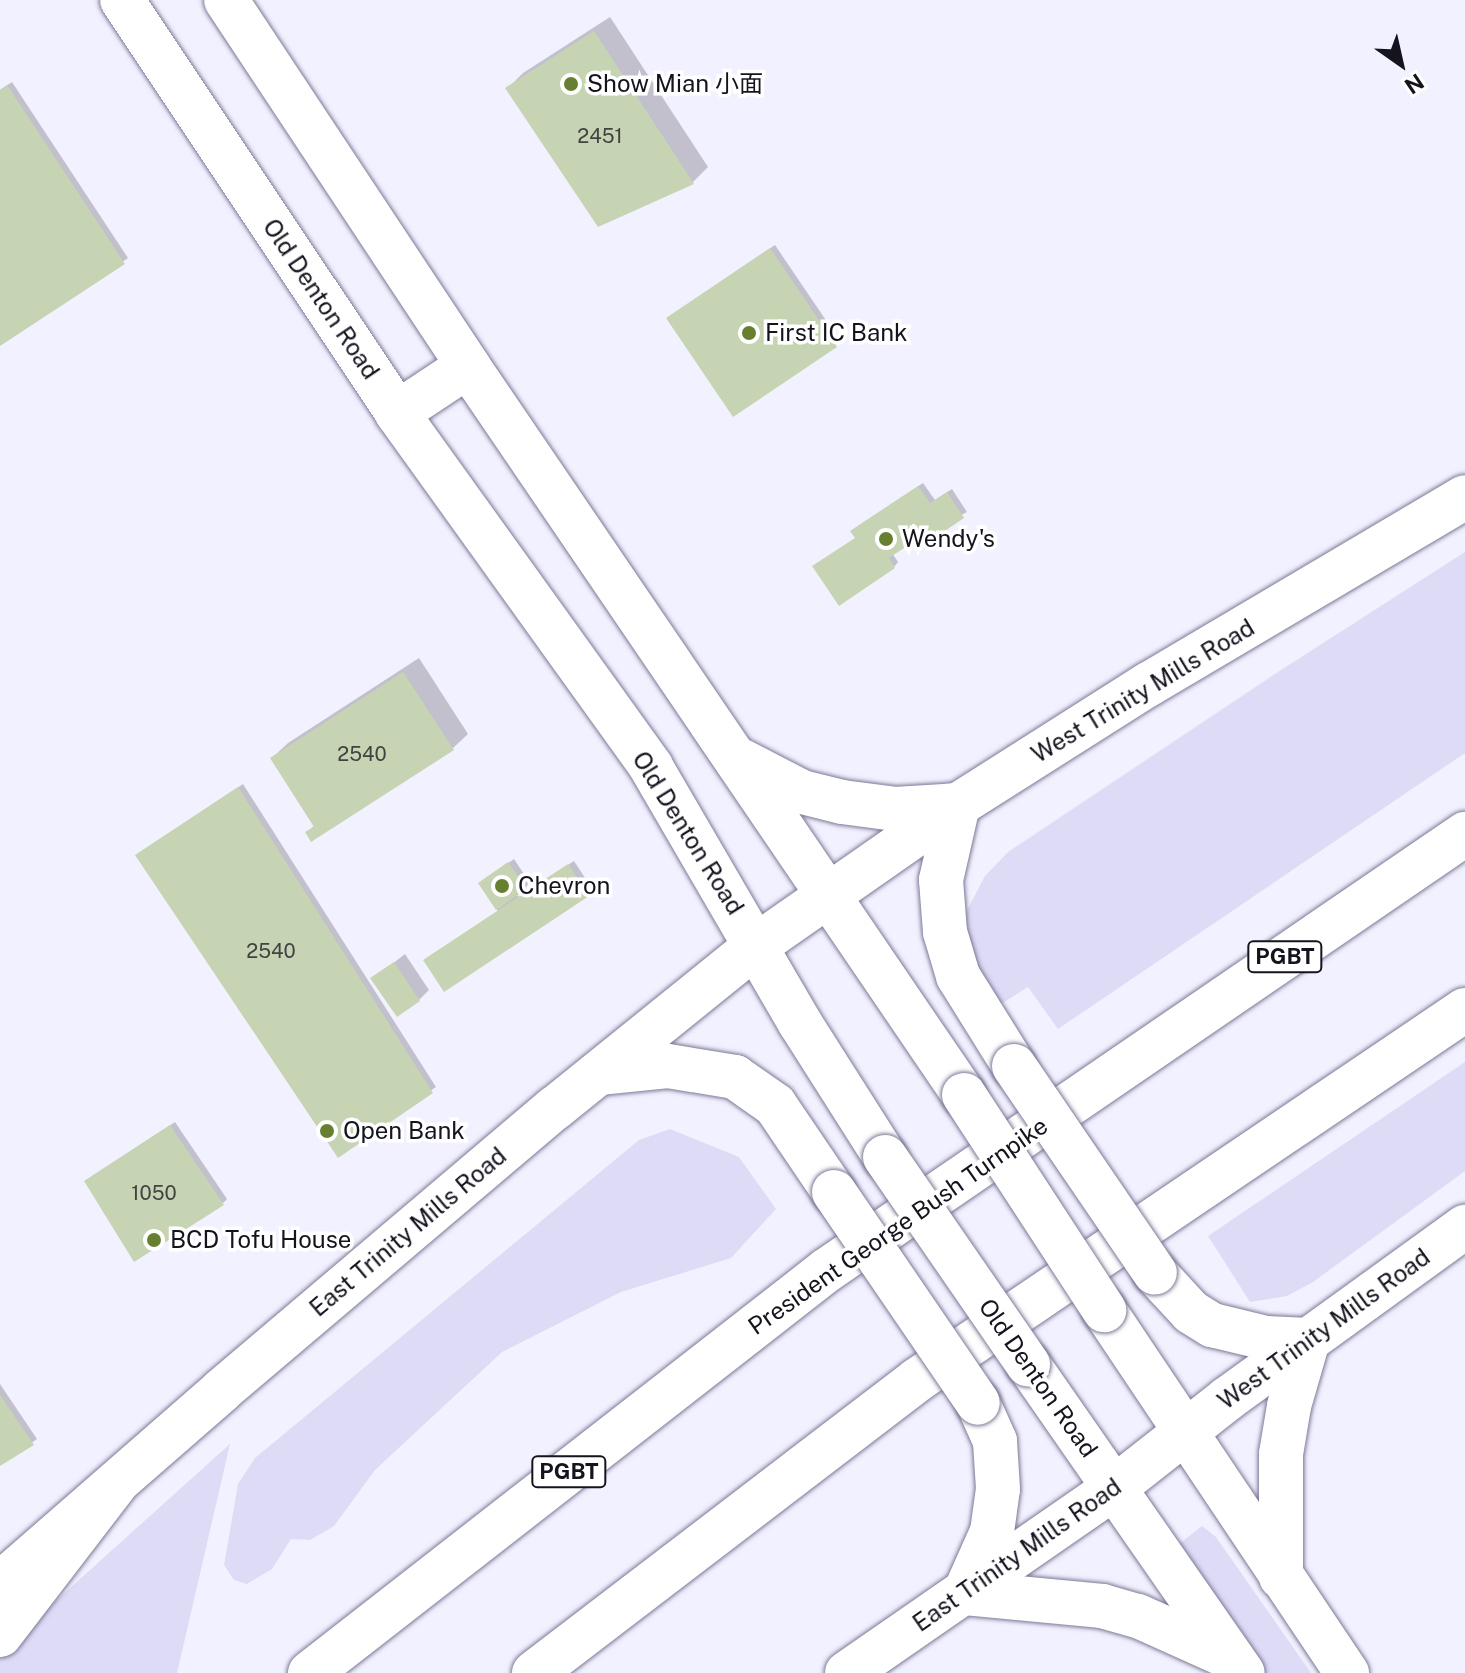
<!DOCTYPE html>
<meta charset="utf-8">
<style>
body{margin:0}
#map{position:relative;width:1465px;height:1673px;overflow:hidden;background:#f2f1ff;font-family:"Public Sans","Noto Sans SC",sans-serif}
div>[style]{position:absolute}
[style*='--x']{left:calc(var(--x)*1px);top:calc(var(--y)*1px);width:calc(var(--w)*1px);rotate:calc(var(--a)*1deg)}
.green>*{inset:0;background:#dddbf6}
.shadow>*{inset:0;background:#0003}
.building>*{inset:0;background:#c7d4b3}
.roads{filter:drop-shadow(0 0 2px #7c7997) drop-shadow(0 0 2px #7c7997)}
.major>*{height:44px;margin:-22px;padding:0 22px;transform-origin:22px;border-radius:22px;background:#fff}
.highway>*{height:44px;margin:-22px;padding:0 22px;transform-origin:22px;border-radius:22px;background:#fff}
.bridges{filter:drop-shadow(0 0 2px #7c7997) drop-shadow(0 0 2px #7c7997)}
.major-bridge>*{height:44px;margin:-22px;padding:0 22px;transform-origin:22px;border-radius:22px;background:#fff}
.dots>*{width:22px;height:22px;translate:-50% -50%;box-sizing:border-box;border:4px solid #fff;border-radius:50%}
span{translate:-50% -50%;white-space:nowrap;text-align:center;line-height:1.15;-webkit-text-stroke:7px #fff;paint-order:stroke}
.number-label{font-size:20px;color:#414343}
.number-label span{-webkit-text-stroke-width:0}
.shield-label span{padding:2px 6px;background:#fff;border:2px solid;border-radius:6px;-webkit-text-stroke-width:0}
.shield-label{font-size:22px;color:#14131e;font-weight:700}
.poi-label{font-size:24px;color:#14131e}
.left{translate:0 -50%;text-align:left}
.street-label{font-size:24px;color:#14131e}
.north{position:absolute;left:1361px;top:24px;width:80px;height:80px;-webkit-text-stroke:6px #fff;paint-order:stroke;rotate:146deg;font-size:22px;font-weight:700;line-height:32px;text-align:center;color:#14131e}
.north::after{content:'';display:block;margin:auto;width:28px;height:36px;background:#14131e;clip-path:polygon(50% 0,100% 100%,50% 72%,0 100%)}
</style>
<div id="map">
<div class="green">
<div style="clip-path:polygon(1465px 552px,1465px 753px,1058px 1029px,1028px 987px,998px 1006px,973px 966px,963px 918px,985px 876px,1008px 852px,1281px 670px)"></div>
<div style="clip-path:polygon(1465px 1062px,1465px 1171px,1313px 1282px,1287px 1296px,1250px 1302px,1208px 1236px)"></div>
<div style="clip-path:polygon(670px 1129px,739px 1157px,776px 1209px,731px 1258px,621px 1292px,502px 1352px,375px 1470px,334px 1526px,310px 1540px,291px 1539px,272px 1569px,247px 1584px,234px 1580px,224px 1565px,238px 1484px,255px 1458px,639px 1140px)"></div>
<div style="clip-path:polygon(230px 1444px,177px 1673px,0 1673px,0 1659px,50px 1606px)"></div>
<div style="clip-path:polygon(1202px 1526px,1216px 1537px,1311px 1673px,1264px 1673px,1179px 1544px)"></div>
</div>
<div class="shadow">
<div style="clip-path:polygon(610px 17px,708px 167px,693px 182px,599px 224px,508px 88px,523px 73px)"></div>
<div style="clip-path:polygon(12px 82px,128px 258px,0 343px,0 90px)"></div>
<div style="clip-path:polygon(775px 245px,840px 341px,835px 345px,673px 314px)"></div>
<div style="clip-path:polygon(923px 483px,935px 500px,952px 489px,967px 512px,892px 553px,898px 562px,894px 567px,857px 537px,857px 527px)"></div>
<div style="clip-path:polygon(419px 658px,468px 734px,452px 749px,307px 832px,315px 825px,272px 758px,288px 743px)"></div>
<div style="clip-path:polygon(243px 784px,436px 1087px,338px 1155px,142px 851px)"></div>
<div style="clip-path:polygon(514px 859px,530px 883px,517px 895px,519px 897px,574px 861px,593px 890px,445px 989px,498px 911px,480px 883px)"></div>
<div style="clip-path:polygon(405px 954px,429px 990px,419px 1000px,373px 979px)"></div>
<div style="clip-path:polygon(175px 1122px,227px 1199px,223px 1203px,91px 1177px)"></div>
<div style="clip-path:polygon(0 1384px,37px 1439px,0 1464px)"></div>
</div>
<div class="building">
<div style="clip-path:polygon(594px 31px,694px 184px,598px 227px,505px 88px)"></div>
<div style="clip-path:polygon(7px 85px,125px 264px,0 346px,0 90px)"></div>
<div style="clip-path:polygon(770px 248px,837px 347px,733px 417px,666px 318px)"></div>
<div style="clip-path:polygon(918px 486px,930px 503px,947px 492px,964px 518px,927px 543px,922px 536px,889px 558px,895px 568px,839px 606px,812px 566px,855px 538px,850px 531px)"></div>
<div style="clip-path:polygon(403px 672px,454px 750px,311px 842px,305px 832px,314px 827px,270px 758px)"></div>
<div style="clip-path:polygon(238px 787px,433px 1093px,338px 1158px,135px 855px)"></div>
<div style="clip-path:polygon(508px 862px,527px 889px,496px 910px,478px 883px)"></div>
<div style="clip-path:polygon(568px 864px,589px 896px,444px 992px,423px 960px)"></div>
<div style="clip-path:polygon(394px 962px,420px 1001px,397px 1017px,370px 978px)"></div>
<div style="clip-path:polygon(170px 1125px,224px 1205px,134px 1262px,84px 1181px)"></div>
<div style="clip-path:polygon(0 1395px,34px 1445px,0 1466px)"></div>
</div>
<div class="roads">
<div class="major">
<div style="--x:122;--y:0;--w:496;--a:56.3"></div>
<div style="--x:397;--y:413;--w:436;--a:54.3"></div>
<div style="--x:651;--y:767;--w:296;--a:59.8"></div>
<div style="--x:800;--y:1023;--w:159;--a:57.6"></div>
<div style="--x:226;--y:0;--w:439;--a:56.5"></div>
<div style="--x:468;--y:366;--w:882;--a:55.77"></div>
<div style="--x:397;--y:413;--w:85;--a:-33.5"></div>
<div style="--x:742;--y:761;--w:68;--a:27.3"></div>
<div style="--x:802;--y:792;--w:41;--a:14"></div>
<div style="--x:842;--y:802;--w:53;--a:7.5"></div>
<div style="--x:895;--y:809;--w:63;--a:-3.6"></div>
<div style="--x:958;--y:805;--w:77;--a:102.8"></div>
<div style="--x:941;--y:880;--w:52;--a:85.6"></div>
<div style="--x:945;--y:932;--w:46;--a:73.5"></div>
<div style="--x:958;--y:976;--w:106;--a:58.1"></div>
<div style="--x:599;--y:1073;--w:69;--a:-5.8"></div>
<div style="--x:668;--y:1066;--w:68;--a:9.3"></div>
<div style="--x:735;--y:1077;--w:49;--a:35"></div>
<div style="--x:775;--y:1105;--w:105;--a:55.9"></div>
<div style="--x:1155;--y:1273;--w:53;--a:47.3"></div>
<div style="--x:1191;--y:1312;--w:25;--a:32"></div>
<div style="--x:1212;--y:1325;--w:56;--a:13.5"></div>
<div style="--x:1266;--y:1338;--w:42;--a:2.7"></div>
<div style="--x:1104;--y:1310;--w:437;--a:56.2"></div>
<div style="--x:1028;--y:1364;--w:376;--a:55.2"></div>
<div style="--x:1281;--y:1577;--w:123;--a:-90"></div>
<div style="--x:1281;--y:1454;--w:49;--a:-80.5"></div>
<div style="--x:1289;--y:1406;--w:69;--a:-73.9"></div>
<div style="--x:0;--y:1584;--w:295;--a:-41.1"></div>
<div style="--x:222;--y:1390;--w:436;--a:-40.3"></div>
<div style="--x:555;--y:1108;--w:260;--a:-38.9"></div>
<div style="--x:757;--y:945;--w:245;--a:-34.9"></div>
<div style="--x:958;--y:805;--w:226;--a:-32.4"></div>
<div style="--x:1149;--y:684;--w:367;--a:-30.6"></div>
<div style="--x:966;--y:1590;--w:64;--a:-65.9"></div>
<div style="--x:992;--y:1532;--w:43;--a:-82.1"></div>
<div style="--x:998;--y:1489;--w:48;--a:-93.6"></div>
<div style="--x:995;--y:1441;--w:42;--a:-114.1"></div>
<div style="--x:965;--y:1593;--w:138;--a:5.4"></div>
<div style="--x:1102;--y:1606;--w:37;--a:16"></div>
<div style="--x:1138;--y:1616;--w:103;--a:24.1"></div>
<div style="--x:847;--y:1673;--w:325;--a:-34.7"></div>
<div style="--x:1114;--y:1488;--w:144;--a:-38.2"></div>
<div style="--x:1227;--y:1399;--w:294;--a:-35.9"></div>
</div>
<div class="highway">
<div style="--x:0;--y:1635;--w:189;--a:-52.5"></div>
<div style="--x:310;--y:1673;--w:656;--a:-37.94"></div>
<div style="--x:827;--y:1270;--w:773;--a:-34.35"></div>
<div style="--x:534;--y:1673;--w:482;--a:-37.4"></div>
<div style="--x:917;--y:1380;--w:661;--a:-34.03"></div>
</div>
</div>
<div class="bridges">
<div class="major-bridge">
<div style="--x:1014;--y:1066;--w:250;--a:55.7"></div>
<div style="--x:964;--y:1095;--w:257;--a:56.9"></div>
<div style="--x:885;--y:1157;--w:252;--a:55.4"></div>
<div style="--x:834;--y:1192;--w:255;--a:55.7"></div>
</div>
</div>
<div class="dots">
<div style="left:571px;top:84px;background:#687f32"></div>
<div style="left:749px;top:333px;background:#687f32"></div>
<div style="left:886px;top:539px;background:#687f32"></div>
<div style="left:502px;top:886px;background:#687f32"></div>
<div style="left:327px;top:1131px;background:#687f32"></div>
<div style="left:154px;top:1240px;background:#687f32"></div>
</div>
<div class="number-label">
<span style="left:600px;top:136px">2451</span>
<span style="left:362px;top:754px">2540</span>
<span style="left:271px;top:951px">2540</span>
<span style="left:154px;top:1193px">1050</span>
</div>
<div class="shield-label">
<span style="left:1285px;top:957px">PGBT</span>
<span style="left:569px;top:1472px">PGBT</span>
</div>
<div class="poi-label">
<span class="left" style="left:587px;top:84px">Show Mian 小面</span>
<span class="left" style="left:765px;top:333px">First IC Bank</span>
<span class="left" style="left:902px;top:539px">Wendy's</span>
<span class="left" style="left:518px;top:886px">Chevron</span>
<span class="left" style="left:343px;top:1131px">Open Bank</span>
<span class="left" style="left:170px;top:1240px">BCD Tofu House</span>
</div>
<div class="street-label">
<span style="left:321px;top:299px;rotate:56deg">Old Denton Road</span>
<span style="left:1143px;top:691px;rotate:-31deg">West Trinity Mills Road</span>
<span style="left:688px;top:833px;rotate:58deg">Old Denton Road</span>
<span style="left:898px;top:1226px;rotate:-35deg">President George Bush Turnpike</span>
<span style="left:408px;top:1232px;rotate:-40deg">East Trinity Mills Road</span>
<span style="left:1324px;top:1329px;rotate:-36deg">West Trinity Mills Road</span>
<span style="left:1038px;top:1378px;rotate:55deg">Old Denton Road</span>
<span style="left:1017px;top:1555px;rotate:-35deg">East Trinity Mills Road</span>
</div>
<div class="north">N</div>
</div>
